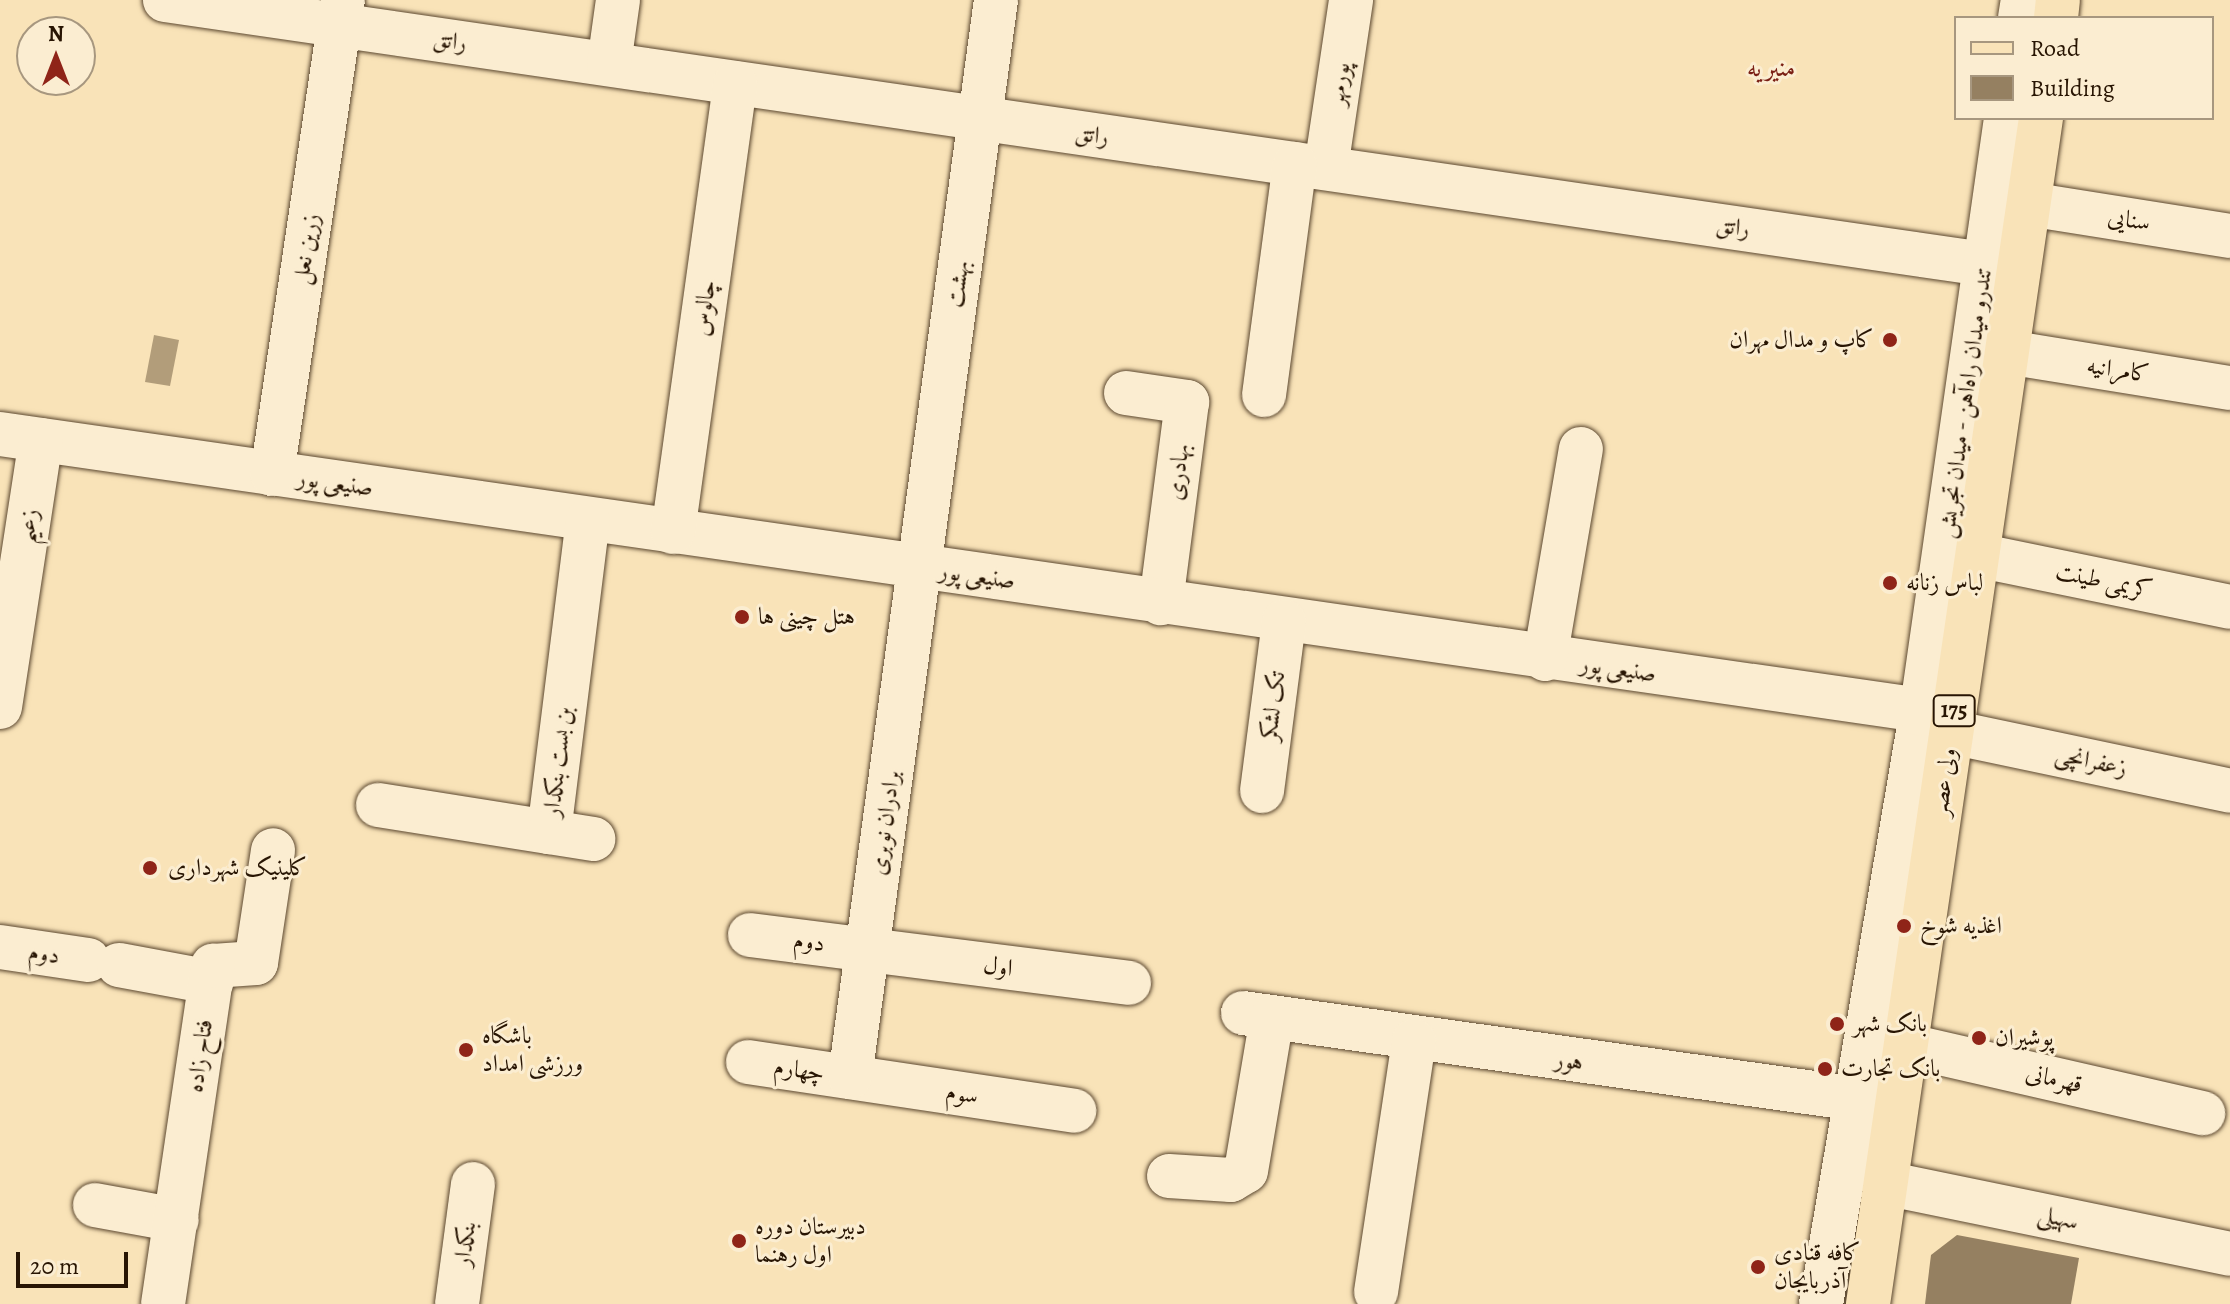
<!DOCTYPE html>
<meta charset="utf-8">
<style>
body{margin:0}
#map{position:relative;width:2230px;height:1304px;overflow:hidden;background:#f9e3b8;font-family:Alegreya,Amiri,serif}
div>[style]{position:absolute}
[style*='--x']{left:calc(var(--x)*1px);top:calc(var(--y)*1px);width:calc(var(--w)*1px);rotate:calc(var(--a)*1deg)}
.water>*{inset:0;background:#b29d7a}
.building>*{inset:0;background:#958061}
.roads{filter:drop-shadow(0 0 2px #5c4830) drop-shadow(0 0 2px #5c4830)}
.minor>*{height:44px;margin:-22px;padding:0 22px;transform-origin:22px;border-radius:22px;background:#fbedd1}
.major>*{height:44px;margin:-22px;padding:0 22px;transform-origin:22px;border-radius:22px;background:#f9e3b8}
.dots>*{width:22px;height:22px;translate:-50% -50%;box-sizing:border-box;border:4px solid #fbedd1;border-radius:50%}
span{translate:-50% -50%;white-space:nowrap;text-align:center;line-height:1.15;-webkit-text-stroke:6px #fbedd1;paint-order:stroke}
.shield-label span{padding:2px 6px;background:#fbedd1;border:2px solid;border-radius:6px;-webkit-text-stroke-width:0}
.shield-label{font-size:22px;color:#281503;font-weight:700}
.street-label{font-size:24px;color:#281503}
.poi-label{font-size:24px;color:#281503}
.right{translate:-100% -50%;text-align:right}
.left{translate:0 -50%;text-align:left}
.neighbourhood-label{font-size:26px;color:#7a1f14}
.legend{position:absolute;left:1954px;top:16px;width:260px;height:104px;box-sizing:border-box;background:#fbedd1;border:2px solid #a7977f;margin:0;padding:10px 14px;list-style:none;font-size:24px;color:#281503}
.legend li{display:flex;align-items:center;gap:16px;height:40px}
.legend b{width:40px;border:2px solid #a7977f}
.north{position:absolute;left:16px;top:16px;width:80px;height:80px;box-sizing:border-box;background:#fbedd1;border:2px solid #a7977f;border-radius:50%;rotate:0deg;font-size:22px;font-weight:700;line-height:32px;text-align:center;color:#281503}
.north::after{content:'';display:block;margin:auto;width:28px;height:36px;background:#8f2418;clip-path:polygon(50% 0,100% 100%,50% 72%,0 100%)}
.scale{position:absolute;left:16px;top:1252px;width:112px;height:36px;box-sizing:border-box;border:4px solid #281503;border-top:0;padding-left:10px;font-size:24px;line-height:28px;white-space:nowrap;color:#281503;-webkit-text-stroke:6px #fbedd1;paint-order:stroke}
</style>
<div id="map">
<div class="water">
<div style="clip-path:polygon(154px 335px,179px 340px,170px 386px,145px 382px)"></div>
</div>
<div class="building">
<div style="clip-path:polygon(1957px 1235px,2079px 1258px,2071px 1304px,1925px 1304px,1931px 1255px)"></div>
</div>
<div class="roads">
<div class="minor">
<div style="--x:165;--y:0;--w:1873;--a:8.26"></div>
<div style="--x:2020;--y:18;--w:18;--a:-81"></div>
<div style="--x:609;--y:64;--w:65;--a:-82"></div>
<div style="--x:1326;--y:168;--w:170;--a:-81.5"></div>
<div style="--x:2028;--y:204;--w:205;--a:9"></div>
<div style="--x:2007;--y:352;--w:226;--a:9.2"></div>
<div style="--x:1126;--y:393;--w:62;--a:8.4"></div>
<div style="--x:1187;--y:402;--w:203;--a:97.4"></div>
<div style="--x:1264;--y:395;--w:233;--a:-82.4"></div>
<div style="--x:0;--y:434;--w:1974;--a:8.18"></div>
<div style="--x:272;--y:474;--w:479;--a:-81.5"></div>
<div style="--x:673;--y:532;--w:453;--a:-82.1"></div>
<div style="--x:1977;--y:555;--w:258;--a:11.6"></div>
<div style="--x:1545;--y:659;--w:213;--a:-80.3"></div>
<div style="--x:0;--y:707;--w:270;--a:-81.3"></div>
<div style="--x:1951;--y:732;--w:285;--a:11.9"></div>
<div style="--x:1262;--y:791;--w:171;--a:-82.6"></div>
<div style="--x:378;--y:805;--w:173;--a:9"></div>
<div style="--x:549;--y:832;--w:314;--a:-82.9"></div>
<div style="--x:549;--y:832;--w:45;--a:9"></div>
<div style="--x:750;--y:935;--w:382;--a:7.2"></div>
<div style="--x:0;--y:947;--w:89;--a:8.4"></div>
<div style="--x:119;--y:965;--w:94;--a:10.5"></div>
<div style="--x:1243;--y:1013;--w:641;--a:7.98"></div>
<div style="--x:1905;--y:1045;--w:306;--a:12.9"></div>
<div style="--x:748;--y:1062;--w:330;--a:8.5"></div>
<div style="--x:850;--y:1077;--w:1087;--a:-82.28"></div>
<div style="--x:1169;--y:1176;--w:62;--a:3.7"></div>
<div style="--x:1231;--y:1180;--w:17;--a:-31"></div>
<div style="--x:1246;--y:1171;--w:155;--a:-80.4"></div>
<div style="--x:1885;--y:1183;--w:352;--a:11.6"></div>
<div style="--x:95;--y:1205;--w:83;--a:10.4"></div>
<div style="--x:1376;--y:1292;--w:254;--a:-81.4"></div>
<div style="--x:163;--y:1304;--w:342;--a:-81.6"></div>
<div style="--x:213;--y:966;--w:43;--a:-4"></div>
<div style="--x:256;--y:963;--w:114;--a:-81.4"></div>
<div style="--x:457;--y:1304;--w:121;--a:-82.4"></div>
<div style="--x:1821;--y:1304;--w:598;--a:-80.38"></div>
<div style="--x:1921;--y:714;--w:602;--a:-81.88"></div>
</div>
<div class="major">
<div style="--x:2056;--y:18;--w:18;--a:-84"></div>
<div style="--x:1868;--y:1304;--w:1199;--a:-81.7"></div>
</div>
</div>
<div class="dots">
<div style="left:1890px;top:340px;background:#8f2418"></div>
<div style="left:1890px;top:583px;background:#8f2418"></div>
<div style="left:742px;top:617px;background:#8f2418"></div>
<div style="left:150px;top:868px;background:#8f2418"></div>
<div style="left:1904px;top:926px;background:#8f2418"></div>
<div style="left:1837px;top:1024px;background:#8f2418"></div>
<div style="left:1979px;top:1038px;background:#8f2418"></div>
<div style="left:466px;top:1050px;background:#8f2418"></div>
<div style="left:1825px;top:1069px;background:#8f2418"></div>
<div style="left:739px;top:1241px;background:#8f2418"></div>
<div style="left:1758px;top:1267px;background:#8f2418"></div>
</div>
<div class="shield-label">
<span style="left:1954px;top:711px">175</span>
</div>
<div class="street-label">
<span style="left:450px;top:41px;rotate:8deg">راتق</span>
<span style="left:1339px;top:84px;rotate:-81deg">پورمهر</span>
<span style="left:1092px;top:135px;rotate:8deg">راتق</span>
<span style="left:2129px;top:220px;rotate:9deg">سنایی</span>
<span style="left:1733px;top:227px;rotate:8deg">راتق</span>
<span style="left:306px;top:249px;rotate:-81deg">زرین نعل</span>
<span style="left:958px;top:284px;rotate:-82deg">بهشت</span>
<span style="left:704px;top:308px;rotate:-82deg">چالوس</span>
<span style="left:2118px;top:370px;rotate:9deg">کامرانیه</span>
<span style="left:1965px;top:403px;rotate:-82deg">تندرو میدان راه‌آهن - میدان تجریش</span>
<span style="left:1178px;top:472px;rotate:-83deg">بهادری</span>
<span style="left:335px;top:483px;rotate:8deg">صنیعی پور</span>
<span style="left:28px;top:526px;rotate:-81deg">زعیم</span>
<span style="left:977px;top:576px;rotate:8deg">صنیعی پور</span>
<span style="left:2104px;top:581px;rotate:12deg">کریمی طینت</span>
<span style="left:1618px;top:669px;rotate:8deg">صنیعی پور</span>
<span style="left:1273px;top:706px;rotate:-83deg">تک لشکر</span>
<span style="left:2091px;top:761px;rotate:12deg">زعفرانچی</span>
<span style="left:558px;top:762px;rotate:-83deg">بن بست بنکدار</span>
<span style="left:1944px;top:782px;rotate:-82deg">ولی عصر</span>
<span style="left:885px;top:823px;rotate:-82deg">برادران نوبری</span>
<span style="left:809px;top:942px;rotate:7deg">دوم</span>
<span style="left:44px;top:954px;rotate:9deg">دوم</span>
<span style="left:998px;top:967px;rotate:7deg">اول</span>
<span style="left:200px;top:1056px;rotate:-82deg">فتاح زاده</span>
<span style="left:1569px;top:1061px;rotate:7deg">هور</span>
<span style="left:799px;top:1070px;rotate:8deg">چهارم</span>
<span style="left:2054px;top:1079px;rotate:13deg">قهرمانی</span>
<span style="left:962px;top:1094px;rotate:9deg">سوم</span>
<span style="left:2058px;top:1218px;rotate:12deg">سهیلی</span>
<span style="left:465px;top:1244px;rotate:-82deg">بنکدار</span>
</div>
<div class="poi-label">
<span class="right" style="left:1874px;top:340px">کاپ و مدال مهران</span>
<span class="left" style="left:1906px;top:583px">لباس زنانه</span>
<span class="left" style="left:758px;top:617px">هتل چینی ها</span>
<span class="left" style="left:168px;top:868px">کلینیک شهرداری</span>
<span class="left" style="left:1920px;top:926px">اغذیه شوخ</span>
<span class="left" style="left:1853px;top:1024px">بانک شهر</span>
<span class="left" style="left:482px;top:1050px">باشگاه<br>ورزشی امداد</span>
<span class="left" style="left:1995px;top:1038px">پوشیران</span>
<span class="left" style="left:1841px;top:1069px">بانک تجارت</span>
<span class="left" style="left:755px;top:1241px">دبیرستان دوره<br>اول رهنما</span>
<span class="left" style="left:1774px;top:1267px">کافه قنادی<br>آذربایجان</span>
</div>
<div class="neighbourhood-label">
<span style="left:1771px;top:68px">منیریه</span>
</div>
<ul class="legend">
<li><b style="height:10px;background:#f9e3b8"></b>Road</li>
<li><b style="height:22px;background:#958061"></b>Building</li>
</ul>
<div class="north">N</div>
<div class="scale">20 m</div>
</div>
